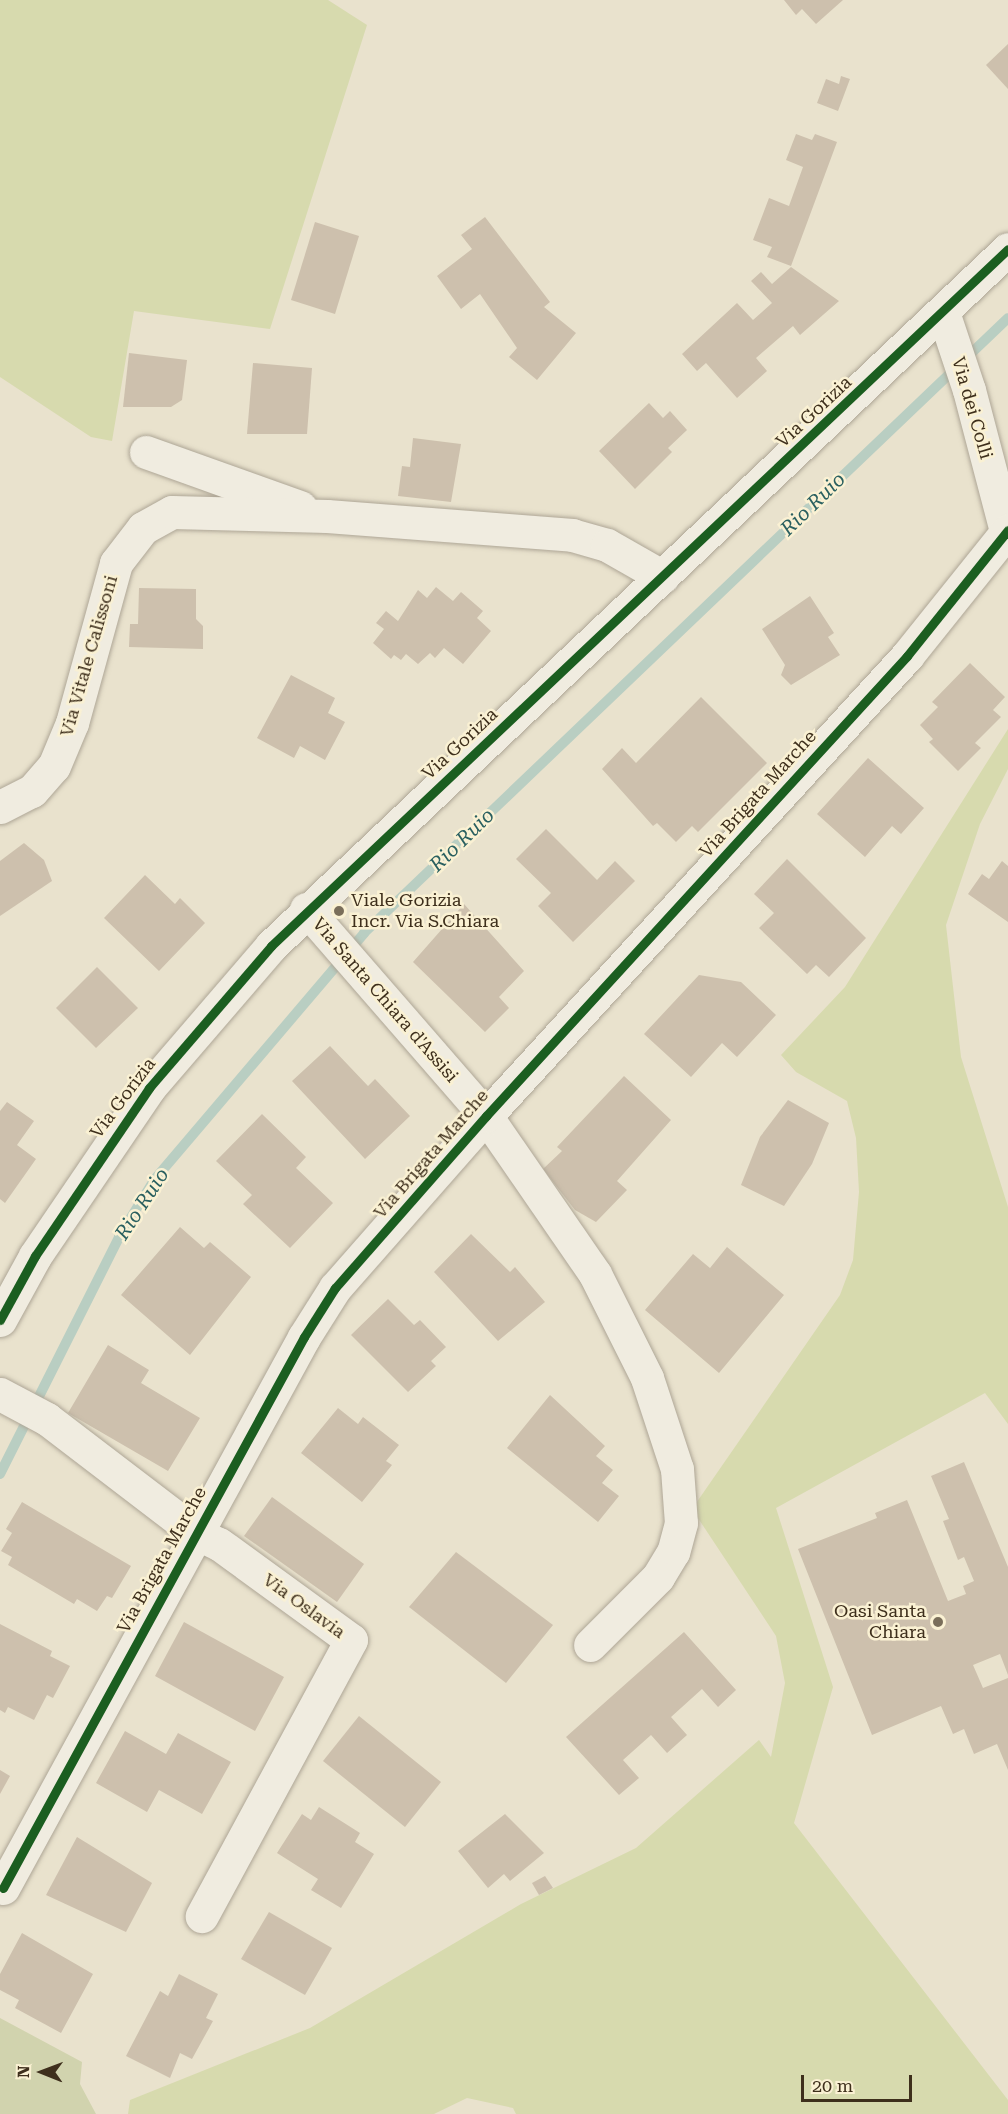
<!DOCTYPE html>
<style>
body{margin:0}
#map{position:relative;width:1008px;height:2114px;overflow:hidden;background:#e9e2cd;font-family:"Roboto Serif",serif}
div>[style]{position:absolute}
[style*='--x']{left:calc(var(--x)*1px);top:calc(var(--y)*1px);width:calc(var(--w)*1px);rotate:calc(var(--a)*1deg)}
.green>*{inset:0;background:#d7daae}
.cemetery>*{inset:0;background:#d1d3ae}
.stream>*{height:10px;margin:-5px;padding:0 5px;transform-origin:5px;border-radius:5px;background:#b9cec2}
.building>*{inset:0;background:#cdc0ad}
.roads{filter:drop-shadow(0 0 2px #aea696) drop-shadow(0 0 2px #aea696)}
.minor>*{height:33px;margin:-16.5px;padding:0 16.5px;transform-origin:16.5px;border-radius:16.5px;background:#f0ece0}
.cycleway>*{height:9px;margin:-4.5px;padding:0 4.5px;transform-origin:4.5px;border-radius:4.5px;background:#1b5e20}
.dots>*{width:16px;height:16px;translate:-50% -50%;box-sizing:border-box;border:3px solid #faf1d3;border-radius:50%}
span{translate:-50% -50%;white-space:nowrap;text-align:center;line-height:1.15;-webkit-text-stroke:5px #faf1d3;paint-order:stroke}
.street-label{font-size:18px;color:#3e2f1c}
.poi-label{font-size:18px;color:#3e2f1c}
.left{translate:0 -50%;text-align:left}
.right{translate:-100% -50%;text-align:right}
.water-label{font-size:20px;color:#2a6060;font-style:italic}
.north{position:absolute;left:12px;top:2042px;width:60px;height:60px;-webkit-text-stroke:4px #faf1d3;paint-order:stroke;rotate:271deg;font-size:16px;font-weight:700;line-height:24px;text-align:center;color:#3e2f1c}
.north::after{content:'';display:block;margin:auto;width:21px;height:27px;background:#3e2f1c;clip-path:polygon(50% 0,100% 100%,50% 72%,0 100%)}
.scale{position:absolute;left:801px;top:2075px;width:111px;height:27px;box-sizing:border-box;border:3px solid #3e2f1c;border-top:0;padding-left:8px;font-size:18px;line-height:21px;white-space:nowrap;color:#3e2f1c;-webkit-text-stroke:4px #faf1d3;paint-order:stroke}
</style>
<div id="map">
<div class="green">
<div style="clip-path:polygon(0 0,328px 0,367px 25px,270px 329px,134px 311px,112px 441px,91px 437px,0 377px)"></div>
<div style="clip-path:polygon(1008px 729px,1008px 769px,980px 824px,946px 925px,961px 1057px,1008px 1207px,1008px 1424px,985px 1393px,776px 1508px,833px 1687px,794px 1823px,1008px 2100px,1008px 2114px,516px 2114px,513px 2108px,467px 2098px,434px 2114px,128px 2114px,130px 2100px,310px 2028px,521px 1904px,636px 1848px,759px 1740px,771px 1757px,785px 1683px,776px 1636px,692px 1509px,840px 1295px,853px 1260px,859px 1192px,856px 1138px,847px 1101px,796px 1072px,781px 1055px,845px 987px)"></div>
</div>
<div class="cemetery">
<div style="clip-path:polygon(0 2018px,82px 2062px,80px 2084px,96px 2114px,0 2114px)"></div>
</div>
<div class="stream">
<div style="--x:0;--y:1474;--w:265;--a:-63.3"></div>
<div style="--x:119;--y:1237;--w:68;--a:-58.2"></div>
<div style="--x:155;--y:1179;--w:323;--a:-49.6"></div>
<div style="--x:364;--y:933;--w:890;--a:-43.68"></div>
</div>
<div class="building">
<div style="clip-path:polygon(784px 0,843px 0,816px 24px,802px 9px,796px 15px)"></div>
<div style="clip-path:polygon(1008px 44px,1008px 89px,986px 65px)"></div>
<div style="clip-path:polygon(841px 76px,850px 79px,838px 111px,817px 103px,826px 79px,839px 84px)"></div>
<div style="clip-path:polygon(796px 134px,812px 140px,815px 134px,837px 142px,791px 266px,767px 257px,772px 247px,753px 240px,769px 198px,789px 206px,803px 167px,786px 160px)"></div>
<div style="clip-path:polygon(485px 217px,550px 302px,544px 307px,576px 333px,537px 380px,509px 357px,517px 348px,480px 294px,461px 309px,437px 276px,472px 249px,461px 235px)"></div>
<div style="clip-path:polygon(315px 222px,359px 236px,335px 314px,291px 300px)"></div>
<div style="clip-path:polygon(791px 267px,839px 301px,800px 335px,793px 326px,756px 358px,767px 371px,737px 398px,706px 363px,697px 371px,682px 354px,737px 303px,753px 320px,772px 303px,751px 281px,761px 272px,772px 284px)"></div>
<div style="clip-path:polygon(129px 353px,187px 360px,182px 400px,171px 407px,123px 407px)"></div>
<div style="clip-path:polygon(253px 363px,312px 368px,307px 434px,247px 434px)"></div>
<div style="clip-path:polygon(649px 403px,663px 418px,670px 411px,687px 430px,668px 448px,672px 452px,635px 489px,599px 451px)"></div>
<div style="clip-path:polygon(413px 438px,461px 444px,451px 502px,398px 496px,402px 466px,410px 467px)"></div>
<div style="clip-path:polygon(436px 587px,453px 601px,461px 592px,483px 611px,477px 618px,491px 631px,463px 664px,444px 648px,435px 658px,430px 653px,418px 664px,406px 654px,401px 660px,394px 655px,391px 659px,373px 643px,384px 629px,376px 623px,386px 611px,398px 621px,418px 590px,427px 598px)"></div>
<div style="clip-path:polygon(139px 588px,196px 589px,196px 619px,203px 626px,203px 649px,129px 647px,130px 624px,138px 624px)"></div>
<div style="clip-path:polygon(810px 596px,834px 633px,828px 637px,840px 655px,791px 685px,781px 675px,785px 665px,762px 629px)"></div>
<div style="clip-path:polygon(970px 663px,1005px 697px,993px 710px,1001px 717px,975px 743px,981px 748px,958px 771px,929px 742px,933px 739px,920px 725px,938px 707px,932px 702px)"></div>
<div style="clip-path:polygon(291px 675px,335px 698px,328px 713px,345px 722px,325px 760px,300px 746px,294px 758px,257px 738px)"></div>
<div style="clip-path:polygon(701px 697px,767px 763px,698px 832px,692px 826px,676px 842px,657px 823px,653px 826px,602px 769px,622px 748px,636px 763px)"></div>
<div style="clip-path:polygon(868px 758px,924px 808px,901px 834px,892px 826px,865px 857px,817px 814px)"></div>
<div style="clip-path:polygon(546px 829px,597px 880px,615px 861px,635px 881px,573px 942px,538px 906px,551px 893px,516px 859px)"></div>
<div style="clip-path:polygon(24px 843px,44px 860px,52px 881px,0 916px,0 861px)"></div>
<div style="clip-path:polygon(787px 859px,866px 938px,829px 977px,816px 965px,807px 974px,759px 928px,774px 913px,754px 894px)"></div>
<div style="clip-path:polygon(1002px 861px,1008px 866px,1008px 922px,968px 894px,982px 874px,989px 879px)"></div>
<div style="clip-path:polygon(145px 875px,175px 904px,180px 898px,205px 923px,159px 971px,104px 918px)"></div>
<div style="clip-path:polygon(464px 904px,524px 971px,499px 997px,509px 1008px,485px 1032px,413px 962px)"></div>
<div style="clip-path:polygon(97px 967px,138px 1008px,96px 1048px,56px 1008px)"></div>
<div style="clip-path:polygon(699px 975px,741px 982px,776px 1015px,737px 1057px,722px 1043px,691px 1077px,644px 1034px)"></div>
<div style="clip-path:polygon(330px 1046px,368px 1086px,375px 1079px,410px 1116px,365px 1159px,292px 1081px)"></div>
<div style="clip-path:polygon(624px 1076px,671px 1120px,617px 1181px,627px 1190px,596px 1222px,575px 1210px,543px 1169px,562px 1151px,557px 1147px)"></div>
<div style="clip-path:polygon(788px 1100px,829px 1123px,812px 1164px,784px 1206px,741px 1185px,760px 1137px)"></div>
<div style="clip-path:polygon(7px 1102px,34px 1121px,17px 1145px,36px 1159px,5px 1203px,0 1199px,0 1111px)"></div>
<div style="clip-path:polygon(262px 1114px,306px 1157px,296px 1168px,333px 1203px,290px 1248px,243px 1204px,252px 1195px,216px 1161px)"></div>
<div style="clip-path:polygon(180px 1227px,204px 1248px,210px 1242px,251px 1277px,190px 1355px,121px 1295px)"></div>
<div style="clip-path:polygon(471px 1234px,510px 1272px,515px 1267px,545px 1302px,498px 1341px,434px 1272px)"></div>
<div style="clip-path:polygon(727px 1247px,784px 1295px,719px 1373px,645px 1310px,693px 1254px,710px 1268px)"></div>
<div style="clip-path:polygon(388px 1299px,414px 1325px,420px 1320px,446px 1347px,431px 1361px,436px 1366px,408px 1392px,351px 1335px)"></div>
<div style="clip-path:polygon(108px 1345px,149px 1370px,141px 1383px,200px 1418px,168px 1471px,68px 1413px)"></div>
<div style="clip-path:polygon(550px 1395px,605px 1446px,596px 1456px,613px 1470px,602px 1483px,619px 1496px,598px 1522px,507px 1448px)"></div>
<div style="clip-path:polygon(338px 1408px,358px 1424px,363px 1417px,399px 1445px,386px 1461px,392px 1465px,362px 1502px,301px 1453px)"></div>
<div style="clip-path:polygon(964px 1462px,1008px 1567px,1008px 1675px,1000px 1654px,973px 1665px,983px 1688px,1008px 1678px,1008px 1770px,997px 1744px,974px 1754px,964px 1729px,953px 1734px,941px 1706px,872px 1735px,798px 1549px,877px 1518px,875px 1513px,907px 1500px,948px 1601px,966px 1594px,963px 1586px,974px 1581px,964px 1557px,958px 1560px,943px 1521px,949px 1519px,931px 1476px)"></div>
<div style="clip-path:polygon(272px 1497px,364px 1564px,337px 1602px,244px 1536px)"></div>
<div style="clip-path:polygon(22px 1502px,131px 1566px,112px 1598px,107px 1596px,97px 1611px,77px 1599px,74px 1604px,8px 1565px,12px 1557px,1px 1551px,12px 1533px,6px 1529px)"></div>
<div style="clip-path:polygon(456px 1552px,553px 1625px,506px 1683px,409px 1607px)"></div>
<div style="clip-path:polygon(184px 1622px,284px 1677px,255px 1731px,155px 1676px)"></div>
<div style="clip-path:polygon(0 1624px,52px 1651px,50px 1656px,70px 1666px,53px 1698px,47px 1695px,34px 1720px,8px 1707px,5px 1713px,0 1710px)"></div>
<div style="clip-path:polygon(684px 1632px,736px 1690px,718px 1707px,702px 1689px,671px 1717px,687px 1735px,667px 1753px,651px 1735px,623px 1760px,639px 1778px,619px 1795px,566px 1737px)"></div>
<div style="clip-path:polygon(359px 1716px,441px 1782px,405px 1827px,323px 1761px)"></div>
<div style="clip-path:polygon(125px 1731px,166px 1754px,178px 1733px,231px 1762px,202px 1814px,159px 1790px,147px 1812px,96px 1783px)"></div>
<div style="clip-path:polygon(0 1770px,10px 1776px,0 1794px)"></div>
<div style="clip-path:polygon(319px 1807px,360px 1833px,355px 1842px,374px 1854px,341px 1908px,311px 1890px,318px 1879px,277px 1853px,302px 1814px,311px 1820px)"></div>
<div style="clip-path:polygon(505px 1814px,544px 1853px,510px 1881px,504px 1874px,488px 1888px,458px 1851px)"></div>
<div style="clip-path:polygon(77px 1837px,152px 1883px,126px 1932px,46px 1895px)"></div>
<div style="clip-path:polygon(545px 1876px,553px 1888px,539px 1895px,532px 1883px)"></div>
<div style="clip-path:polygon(269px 1912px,332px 1948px,305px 1995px,241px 1959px)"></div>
<div style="clip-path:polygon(22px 1933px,93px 1974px,61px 2033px,15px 2008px,19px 2000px,0 1990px,0 1974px)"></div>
<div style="clip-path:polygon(179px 1974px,218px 1994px,206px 2018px,213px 2021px,192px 2059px,180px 2053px,170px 2078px,126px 2056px,160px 1991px,168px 1996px)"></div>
</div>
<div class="roads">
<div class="minor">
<div style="--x:943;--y:312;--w:82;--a:71.6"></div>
<div style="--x:969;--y:390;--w:154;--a:75.3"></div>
<div style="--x:146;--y:452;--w:164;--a:19.7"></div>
<div style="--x:0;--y:807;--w:36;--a:-27"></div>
<div style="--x:32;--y:791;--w:33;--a:-49"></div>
<div style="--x:54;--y:766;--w:47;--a:-67.3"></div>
<div style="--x:72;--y:723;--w:166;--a:-74.6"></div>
<div style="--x:116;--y:563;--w:44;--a:-52.4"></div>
<div style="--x:143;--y:528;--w:33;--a:-29"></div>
<div style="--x:172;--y:512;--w:155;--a:1.5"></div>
<div style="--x:327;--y:516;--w:246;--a:4.4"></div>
<div style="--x:572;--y:535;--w:36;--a:16"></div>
<div style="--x:607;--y:545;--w:64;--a:29.7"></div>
<div style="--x:306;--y:909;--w:274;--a:49"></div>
<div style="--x:486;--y:1116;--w:192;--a:55.4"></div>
<div style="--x:595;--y:1274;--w:116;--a:63.4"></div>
<div style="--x:647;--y:1378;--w:96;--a:71.8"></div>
<div style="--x:677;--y:1469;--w:54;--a:85.8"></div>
<div style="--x:681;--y:1523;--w:30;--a:105"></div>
<div style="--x:673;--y:1552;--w:29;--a:121"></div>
<div style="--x:658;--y:1577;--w:96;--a:135"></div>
<div style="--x:0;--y:1320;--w:73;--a:-61.3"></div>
<div style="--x:35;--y:1256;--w:203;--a:-55.8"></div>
<div style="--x:149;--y:1088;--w:187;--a:-49.3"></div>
<div style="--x:271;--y:946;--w:1014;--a:-43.4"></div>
<div style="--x:0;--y:1394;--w:53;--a:28"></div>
<div style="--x:47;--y:1419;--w:188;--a:37.4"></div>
<div style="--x:196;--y:1533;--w:25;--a:26"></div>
<div style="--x:219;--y:1544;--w:163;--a:36"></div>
<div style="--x:351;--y:1640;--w:314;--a:118.4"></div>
<div style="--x:3;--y:1888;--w:628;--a:-61.35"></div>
<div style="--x:304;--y:1337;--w:58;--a:-57.7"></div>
<div style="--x:335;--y:1288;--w:229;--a:-48.7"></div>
<div style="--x:486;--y:1116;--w:624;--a:-47.53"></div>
<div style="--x:907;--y:656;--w:161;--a:-51.3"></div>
</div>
</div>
<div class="cycleway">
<div style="--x:0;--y:1320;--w:73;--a:-61.3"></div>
<div style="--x:35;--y:1256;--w:203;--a:-55.8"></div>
<div style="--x:149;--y:1088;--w:187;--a:-49.3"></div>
<div style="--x:271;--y:946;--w:1014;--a:-43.4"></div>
<div style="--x:3;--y:1888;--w:628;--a:-61.35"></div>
<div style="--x:304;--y:1337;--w:58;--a:-57.7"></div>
<div style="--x:335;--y:1288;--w:229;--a:-48.7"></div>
<div style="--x:486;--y:1116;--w:624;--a:-47.53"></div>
<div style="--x:907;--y:656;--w:161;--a:-51.3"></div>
</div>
<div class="dots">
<div style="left:339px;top:911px;background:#7a6e5a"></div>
<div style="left:938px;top:1622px;background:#7a6e5a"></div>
</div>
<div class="street-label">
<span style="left:972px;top:408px;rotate:74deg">Via dei Colli</span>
<span style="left:814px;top:412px;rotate:-43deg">Via Gorizia</span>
<span style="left:89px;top:656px;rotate:-74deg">Via Vitale Calissoni</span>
<span style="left:460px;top:744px;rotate:-43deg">Via Gorizia</span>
<span style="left:758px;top:794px;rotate:-48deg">Via Brigata Marche</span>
<span style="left:385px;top:1000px;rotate:49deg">Via Santa Chiara d'Assisi</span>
<span style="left:123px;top:1098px;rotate:-53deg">Via Gorizia</span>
<span style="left:431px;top:1154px;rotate:-49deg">Via Brigata Marche</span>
<span style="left:162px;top:1560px;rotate:-61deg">Via Brigata Marche</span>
<span style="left:304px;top:1606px;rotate:36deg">Via Oslavia</span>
</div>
<div class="poi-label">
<span class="left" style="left:351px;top:911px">Viale Gorizia<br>Incr. Via S.Chiara</span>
<span class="right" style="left:926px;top:1622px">Oasi Santa<br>Chiara</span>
</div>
<div class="water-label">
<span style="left:813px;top:504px;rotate:-44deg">Rio Ruio</span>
<span style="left:462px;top:840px;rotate:-44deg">Rio Ruio</span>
<span style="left:142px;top:1204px;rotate:-57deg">Rio Ruio</span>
</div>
<div class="north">N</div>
<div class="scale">20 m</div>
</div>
